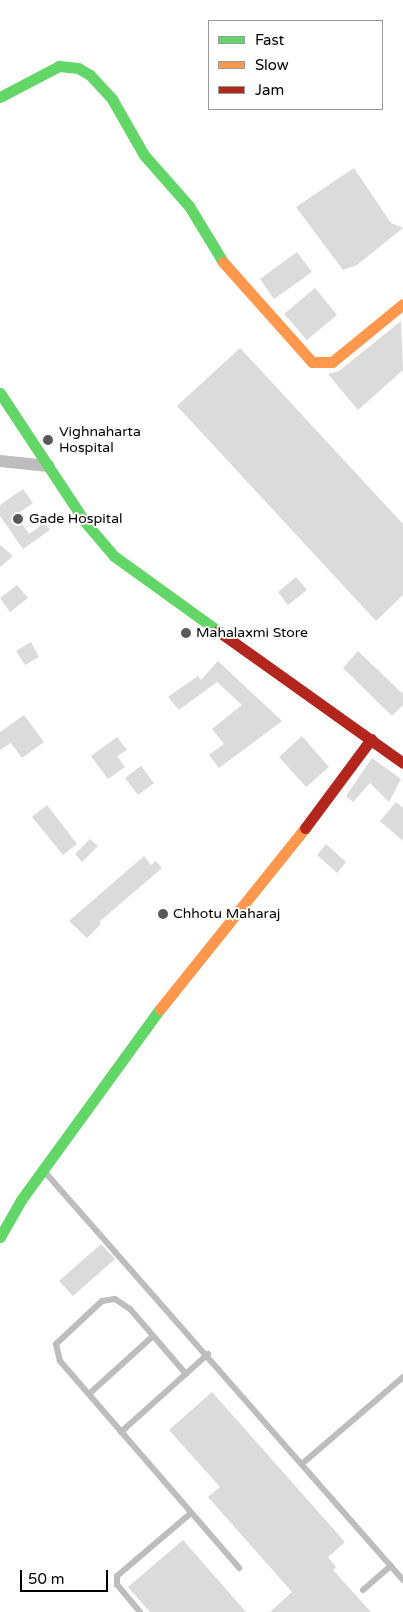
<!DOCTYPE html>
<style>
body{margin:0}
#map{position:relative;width:403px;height:1612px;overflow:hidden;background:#fff;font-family:"Varela Round",sans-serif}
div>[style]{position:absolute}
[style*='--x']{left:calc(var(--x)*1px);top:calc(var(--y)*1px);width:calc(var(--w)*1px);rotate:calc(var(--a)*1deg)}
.building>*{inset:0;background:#dbdbdb}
.lane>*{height:6px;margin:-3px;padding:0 3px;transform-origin:3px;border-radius:3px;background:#bdbdbd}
.street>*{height:12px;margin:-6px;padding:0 6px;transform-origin:6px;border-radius:6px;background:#bdbdbd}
.fast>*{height:11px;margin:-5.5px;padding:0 5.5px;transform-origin:5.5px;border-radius:5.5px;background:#63d668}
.slow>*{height:11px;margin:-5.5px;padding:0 5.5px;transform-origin:5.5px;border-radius:5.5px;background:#ff974d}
.jam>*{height:11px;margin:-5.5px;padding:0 5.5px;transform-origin:5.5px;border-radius:5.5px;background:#b3261e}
.dots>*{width:14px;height:14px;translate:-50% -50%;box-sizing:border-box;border:2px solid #fff;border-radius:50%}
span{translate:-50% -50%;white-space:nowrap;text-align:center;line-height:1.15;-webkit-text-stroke:4px #fff;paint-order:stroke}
.poi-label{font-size:14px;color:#000}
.left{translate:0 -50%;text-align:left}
.legend{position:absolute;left:208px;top:20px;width:175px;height:90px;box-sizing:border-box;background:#fff;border:1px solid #999;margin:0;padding:6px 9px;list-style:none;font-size:15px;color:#000}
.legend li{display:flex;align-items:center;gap:10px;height:25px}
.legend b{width:25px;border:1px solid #999}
.scale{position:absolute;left:20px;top:1570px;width:88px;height:22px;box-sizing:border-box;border:2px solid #000;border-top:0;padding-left:6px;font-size:15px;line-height:18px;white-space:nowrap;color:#000;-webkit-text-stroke:4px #fff;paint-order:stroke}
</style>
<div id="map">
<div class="building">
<div style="clip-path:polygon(354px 168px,391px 223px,403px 228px,357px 265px,343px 270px,296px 207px)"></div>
<div style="clip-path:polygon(297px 252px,312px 272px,274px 299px,260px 279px)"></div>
<div style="clip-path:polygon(315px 288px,337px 315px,307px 340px,284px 314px)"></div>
<div style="clip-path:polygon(401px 321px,403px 370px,358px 410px,328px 374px,339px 371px)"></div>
<div style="clip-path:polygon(240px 348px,403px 524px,403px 595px,376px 621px,177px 406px)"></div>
<div style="clip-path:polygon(23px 489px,33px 503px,16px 515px,29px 534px,45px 523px,50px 530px,23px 549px,0 516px,0 505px)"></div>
<div style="clip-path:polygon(0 545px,13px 556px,0 567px)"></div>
<div style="clip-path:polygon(296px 577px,307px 590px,288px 605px,278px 592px)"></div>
<div style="clip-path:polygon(17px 585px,28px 598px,10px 612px,0 598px)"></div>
<div style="clip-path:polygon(31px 642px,39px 657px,25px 665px,16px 651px)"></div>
<div style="clip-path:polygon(358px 651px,403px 694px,403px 705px,392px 716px,343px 668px)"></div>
<div style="clip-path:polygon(218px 661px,282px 721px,219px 768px,209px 755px,224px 744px,212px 729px,242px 705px,217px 682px,179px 710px,168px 697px,198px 676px,201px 680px)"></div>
<div style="clip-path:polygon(24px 715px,44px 742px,22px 758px,11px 743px,0 750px,0 732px)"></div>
<div style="clip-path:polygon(302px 736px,329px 767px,306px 787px,279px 757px)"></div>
<div style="clip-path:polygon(117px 737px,127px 750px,117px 756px,125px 767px,108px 779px,91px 756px)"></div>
<div style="clip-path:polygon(372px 758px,401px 779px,389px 802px,370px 783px,353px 802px,346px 796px)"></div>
<div style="clip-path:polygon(141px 766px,154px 783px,138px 795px,125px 778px)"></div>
<div style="clip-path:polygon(396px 802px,403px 808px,403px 841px,380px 821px)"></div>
<div style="clip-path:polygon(47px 805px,77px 844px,63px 855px,32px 817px)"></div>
<div style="clip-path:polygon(90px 839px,98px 846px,82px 862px,75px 854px)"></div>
<div style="clip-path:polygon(326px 844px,346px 862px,337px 873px,317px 855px)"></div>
<div style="clip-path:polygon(144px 856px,151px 865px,156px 861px,162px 868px,99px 922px,101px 924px,87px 938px,69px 921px)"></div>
<div style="clip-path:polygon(101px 1244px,115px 1259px,73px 1296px,59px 1281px)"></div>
<div style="clip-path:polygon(212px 1392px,345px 1542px,328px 1557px,336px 1567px,333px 1570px,371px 1612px,270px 1612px,292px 1592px,208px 1497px,220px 1487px,169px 1430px)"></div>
<div style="clip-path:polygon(183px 1540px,246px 1612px,150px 1612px,128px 1587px)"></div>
</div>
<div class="lane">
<div style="--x:44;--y:1171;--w:544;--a:48.72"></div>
<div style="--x:186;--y:1374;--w:86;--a:-130.7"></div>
<div style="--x:130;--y:1309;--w:18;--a:-146"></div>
<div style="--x:115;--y:1299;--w:13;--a:171"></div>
<div style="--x:102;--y:1301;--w:63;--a:136.9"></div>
<div style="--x:56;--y:1344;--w:17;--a:77"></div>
<div style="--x:60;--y:1361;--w:274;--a:49.1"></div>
<div style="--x:89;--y:1394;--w:86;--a:-42.2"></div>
<div style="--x:121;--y:1432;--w:117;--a:-41.9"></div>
<div style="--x:303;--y:1463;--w:132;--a:-40.7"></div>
<div style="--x:363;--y:1590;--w:37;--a:-41"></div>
<div style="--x:140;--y:1612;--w:35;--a:-130"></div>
<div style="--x:117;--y:1585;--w:9;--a:-90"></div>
<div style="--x:117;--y:1576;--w:97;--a:-40.4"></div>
</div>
<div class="street">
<div style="--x:0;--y:461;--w:49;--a:5.8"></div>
</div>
<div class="fast">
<div style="--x:0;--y:97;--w:67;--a:-27.7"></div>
<div style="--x:59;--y:66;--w:19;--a:6"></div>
<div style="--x:78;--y:68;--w:14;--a:30"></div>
<div style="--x:90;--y:75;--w:33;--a:47"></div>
<div style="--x:112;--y:99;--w:64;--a:60.3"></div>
<div style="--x:144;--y:155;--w:68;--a:48.6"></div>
<div style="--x:189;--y:206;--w:66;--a:58.7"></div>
<div style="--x:0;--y:393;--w:154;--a:56.6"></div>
<div style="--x:85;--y:522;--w:45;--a:49.5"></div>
<div style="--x:114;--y:556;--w:128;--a:35.8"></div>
<div style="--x:0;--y:1237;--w:43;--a:-60.4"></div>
<div style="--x:21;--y:1200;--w:236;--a:-54"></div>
</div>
<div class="slow">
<div style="--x:223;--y:262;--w:134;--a:48.3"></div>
<div style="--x:312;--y:362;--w:20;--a:0"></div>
<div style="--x:332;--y:362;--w:92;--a:-39.2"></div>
<div style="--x:160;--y:1009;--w:232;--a:-51.3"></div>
</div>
<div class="jam">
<div style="--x:218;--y:631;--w:227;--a:35.5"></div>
<div style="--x:305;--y:828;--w:111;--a:-53.4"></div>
</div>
<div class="dots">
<div style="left:48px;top:440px;background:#595959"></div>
<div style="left:18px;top:519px;background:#595959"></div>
<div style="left:186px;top:633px;background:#595959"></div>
<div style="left:163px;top:914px;background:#595959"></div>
</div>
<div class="poi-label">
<span class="left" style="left:59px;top:440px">Vighnaharta<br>Hospital</span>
<span class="left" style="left:29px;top:519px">Gade Hospital</span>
<span class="left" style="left:196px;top:633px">Mahalaxmi Store</span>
<span class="left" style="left:173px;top:914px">Chhotu Maharaj</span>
</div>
<ul class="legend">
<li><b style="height:6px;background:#63d668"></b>Fast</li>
<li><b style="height:6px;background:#ff974d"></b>Slow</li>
<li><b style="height:6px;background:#b3261e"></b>Jam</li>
</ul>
<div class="scale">50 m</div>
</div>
